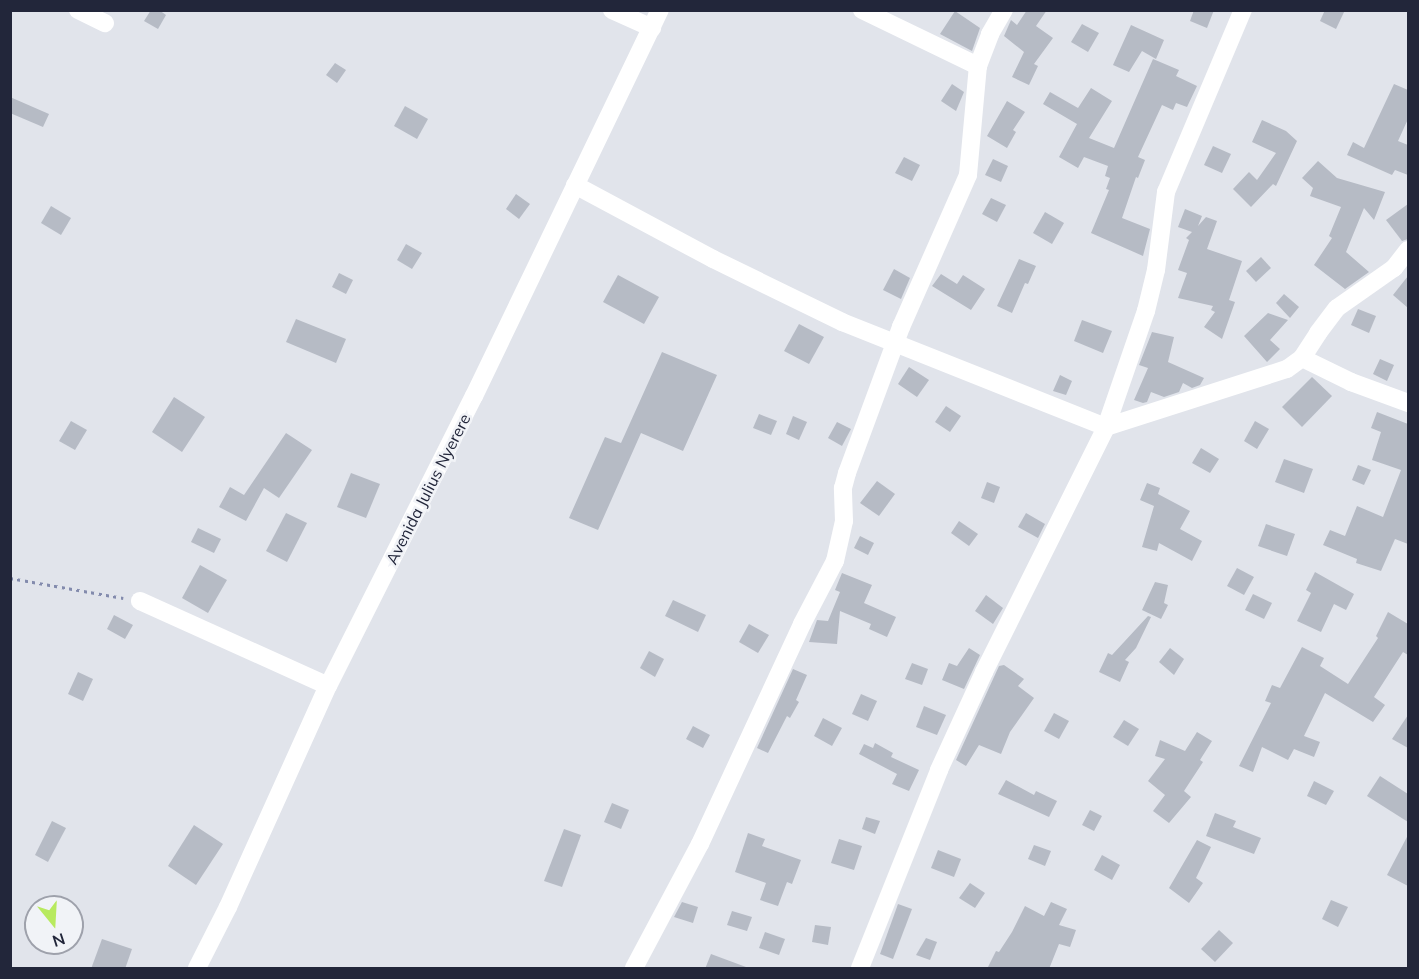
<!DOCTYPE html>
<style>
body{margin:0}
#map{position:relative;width:1419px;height:979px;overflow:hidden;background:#e1e4eb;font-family:Mulish,sans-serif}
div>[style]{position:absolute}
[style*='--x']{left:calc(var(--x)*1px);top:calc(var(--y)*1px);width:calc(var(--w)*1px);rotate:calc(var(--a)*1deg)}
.building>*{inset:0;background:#b6bbc5}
.path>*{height:3px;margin-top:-1.5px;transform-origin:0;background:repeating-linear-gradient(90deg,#838bad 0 3px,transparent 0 7.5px)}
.minor>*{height:18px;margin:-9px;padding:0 9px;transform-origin:9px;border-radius:9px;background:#fff}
span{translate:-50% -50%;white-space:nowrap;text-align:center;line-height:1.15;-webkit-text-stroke:5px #f1f3f7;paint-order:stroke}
.street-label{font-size:16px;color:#22263a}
.frame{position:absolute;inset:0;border:12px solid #22263a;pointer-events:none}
.north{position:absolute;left:24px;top:895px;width:60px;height:60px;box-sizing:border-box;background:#f1f3f7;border:2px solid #9ea1ab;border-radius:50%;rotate:162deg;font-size:16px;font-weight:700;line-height:24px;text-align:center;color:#22263a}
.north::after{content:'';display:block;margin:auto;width:21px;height:27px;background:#b8ea5f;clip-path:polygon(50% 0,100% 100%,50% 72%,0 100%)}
</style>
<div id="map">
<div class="building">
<div style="clip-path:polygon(151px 10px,159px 10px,166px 15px,158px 29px,144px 21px)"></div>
<div style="clip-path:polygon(1027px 10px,1047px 10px,1036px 26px,1053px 38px,1034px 64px,1038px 66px,1029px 85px,1012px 77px,1024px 52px,1004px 36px,1011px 20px,1017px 25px)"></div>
<div style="clip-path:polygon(1194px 10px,1214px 10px,1207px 28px,1190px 21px)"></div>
<div style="clip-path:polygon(1325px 10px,1345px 10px,1336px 29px,1320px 21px)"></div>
<div style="clip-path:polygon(955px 11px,980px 28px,972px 51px,940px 34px)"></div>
<div style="clip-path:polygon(1082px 24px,1099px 33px,1088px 52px,1071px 42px)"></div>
<div style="clip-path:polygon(1131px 25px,1164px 40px,1156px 59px,1142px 51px,1129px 72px,1113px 65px)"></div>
<div style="clip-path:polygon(1153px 59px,1179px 70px,1176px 76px,1197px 86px,1187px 107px,1176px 103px,1173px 110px,1162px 105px,1138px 157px,1145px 160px,1138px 178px,1136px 177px,1122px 218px,1150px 229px,1143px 256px,1091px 233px,1109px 190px,1106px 189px,1110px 178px,1105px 176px,1108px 166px,1084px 157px,1078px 168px,1059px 157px,1077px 124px,1043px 104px,1050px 92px,1078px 108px,1091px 88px,1112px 101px,1089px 138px,1114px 148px)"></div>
<div style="clip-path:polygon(335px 63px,346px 70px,337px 83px,326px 75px)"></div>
<div style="clip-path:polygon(952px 84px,964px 92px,956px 111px,941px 101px)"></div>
<div style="clip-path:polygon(1394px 84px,1408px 90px,1408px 119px,1398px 141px,1408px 145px,1408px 175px,1395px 170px,1392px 175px,1347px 155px,1353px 142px,1364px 148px)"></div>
<div style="clip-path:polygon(10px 97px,49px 114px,43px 127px,10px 113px)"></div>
<div style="clip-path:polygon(1007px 101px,1025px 112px,1013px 130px,1016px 132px,1007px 148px,987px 136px)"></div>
<div style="clip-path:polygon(405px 106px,428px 119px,417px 139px,394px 126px)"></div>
<div style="clip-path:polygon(1262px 120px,1286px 131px,1297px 141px,1276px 186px,1273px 184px,1251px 207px,1233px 189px,1249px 172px,1257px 180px,1276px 153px,1252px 142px)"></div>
<div style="clip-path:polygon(1213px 146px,1231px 154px,1222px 173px,1204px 165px)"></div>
<div style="clip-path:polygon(904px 157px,920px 165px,912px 181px,895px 173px)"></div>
<div style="clip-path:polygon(993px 159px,1008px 166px,1001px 182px,985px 175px)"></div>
<div style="clip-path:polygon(1318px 161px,1337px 178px,1385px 192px,1374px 220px,1364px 208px,1346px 252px,1369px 272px,1345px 289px,1314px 265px,1332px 238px,1329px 236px,1341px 207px,1310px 196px,1313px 188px,1302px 178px)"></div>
<div style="clip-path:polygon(516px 194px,530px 204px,519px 219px,506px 209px)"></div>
<div style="clip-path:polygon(991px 198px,1006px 205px,997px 222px,982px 214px)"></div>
<div style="clip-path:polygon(1408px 204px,1408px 239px,1402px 241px,1386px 220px)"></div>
<div style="clip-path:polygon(51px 206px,71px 218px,61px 235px,41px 223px)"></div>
<div style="clip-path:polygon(1185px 209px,1202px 216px,1198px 226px,1206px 217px,1217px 221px,1207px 249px,1242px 261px,1229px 300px,1235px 302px,1222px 339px,1204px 327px,1215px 312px,1211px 310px,1213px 306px,1178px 298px,1187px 273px,1178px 270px,1189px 240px,1186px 238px,1192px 232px,1178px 227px)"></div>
<div style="clip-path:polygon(1045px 212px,1064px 223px,1052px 244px,1033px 233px)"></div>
<div style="clip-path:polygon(406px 244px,422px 253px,412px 269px,397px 260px)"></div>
<div style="clip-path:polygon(1261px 257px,1271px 268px,1256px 282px,1246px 271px)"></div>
<div style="clip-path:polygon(1019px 259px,1036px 266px,1028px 284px,1025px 283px,1012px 313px,997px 306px)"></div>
<div style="clip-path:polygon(894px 269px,910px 278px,901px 299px,883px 290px)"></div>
<div style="clip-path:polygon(339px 273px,353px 280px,346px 294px,332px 287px)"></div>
<div style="clip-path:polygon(941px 274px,957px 284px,963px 275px,985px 289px,971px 310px,932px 286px)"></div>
<div style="clip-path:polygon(618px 275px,659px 297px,644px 324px,603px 302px)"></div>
<div style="clip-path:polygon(1408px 276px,1408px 308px,1393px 295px)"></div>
<div style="clip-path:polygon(1284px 294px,1299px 307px,1290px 318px,1276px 303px)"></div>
<div style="clip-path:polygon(1358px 309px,1376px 316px,1369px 333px,1351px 325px)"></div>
<div style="clip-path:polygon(1268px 313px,1288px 320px,1270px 340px,1280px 349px,1267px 362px,1244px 336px)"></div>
<div style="clip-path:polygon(296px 319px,346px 339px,336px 363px,286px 342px)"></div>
<div style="clip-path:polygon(1082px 320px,1112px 331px,1103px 353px,1074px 341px)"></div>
<div style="clip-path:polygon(799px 324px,824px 337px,809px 364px,784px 351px)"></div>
<div style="clip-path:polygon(1152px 332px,1174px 337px,1168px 362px,1204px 378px,1200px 385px,1192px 388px,1183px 383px,1179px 392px,1164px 397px,1151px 392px,1147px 402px,1143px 403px,1134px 400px,1148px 368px,1139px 365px)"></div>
<div style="clip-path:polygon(662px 352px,717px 375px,683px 451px,641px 433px,598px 530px,569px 518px,605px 437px,621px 443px)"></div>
<div style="clip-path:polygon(1380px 359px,1394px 365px,1387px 381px,1373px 374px)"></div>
<div style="clip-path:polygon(909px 367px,929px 380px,917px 397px,898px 384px)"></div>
<div style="clip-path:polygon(1060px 375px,1072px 381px,1066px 395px,1053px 391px)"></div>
<div style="clip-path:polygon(1312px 377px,1332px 396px,1302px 427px,1282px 407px)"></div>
<div style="clip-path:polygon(174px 397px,205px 417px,182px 452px,152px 432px)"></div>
<div style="clip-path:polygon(946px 406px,961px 416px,950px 432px,935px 422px)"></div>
<div style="clip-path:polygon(1377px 412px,1408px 424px,1408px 544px,1395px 539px,1381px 571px,1356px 563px,1357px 559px,1323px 545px,1330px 530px,1345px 536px,1357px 506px,1383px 517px,1401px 470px,1372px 460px,1381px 432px,1371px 428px)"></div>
<div style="clip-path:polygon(759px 414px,777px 421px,771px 435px,753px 428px)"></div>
<div style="clip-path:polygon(793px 416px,807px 422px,799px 440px,786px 434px)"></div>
<div style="clip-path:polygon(71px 421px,87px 430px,75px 450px,59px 441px)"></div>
<div style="clip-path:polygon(1255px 421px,1269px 429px,1257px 449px,1244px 441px)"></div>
<div style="clip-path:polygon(837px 422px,851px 429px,842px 446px,828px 438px)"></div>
<div style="clip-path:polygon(286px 433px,312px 450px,279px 498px,264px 488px,246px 521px,219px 507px,230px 487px,244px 495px)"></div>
<div style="clip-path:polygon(1201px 448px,1219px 459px,1210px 473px,1192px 463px)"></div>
<div style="clip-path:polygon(1284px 459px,1313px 469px,1304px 493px,1275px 482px)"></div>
<div style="clip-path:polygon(1358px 465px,1371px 470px,1364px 485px,1352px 480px)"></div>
<div style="clip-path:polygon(351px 473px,380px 484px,366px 518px,337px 507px)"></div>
<div style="clip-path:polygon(877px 481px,895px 494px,879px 516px,860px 503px)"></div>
<div style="clip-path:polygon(987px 482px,1000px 487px,994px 503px,981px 498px)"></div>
<div style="clip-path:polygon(1147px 483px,1160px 488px,1158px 494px,1190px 511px,1180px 529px,1202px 541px,1192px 561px,1159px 543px,1157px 551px,1142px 547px,1154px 506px,1140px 500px)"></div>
<div style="clip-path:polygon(286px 513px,307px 523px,287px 562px,266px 551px)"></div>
<div style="clip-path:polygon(1026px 513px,1045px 524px,1038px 538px,1018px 527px)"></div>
<div style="clip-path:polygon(959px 521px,978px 534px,969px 546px,951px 533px)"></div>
<div style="clip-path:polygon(1266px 524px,1295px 534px,1287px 556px,1258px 546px)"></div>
<div style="clip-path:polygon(198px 528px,221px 539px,214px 553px,191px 542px)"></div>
<div style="clip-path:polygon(860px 536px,874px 543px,868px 555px,854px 548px)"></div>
<div style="clip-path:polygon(200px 565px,227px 580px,208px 613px,182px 598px)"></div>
<div style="clip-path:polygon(1237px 568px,1254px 577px,1244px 595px,1227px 586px)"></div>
<div style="clip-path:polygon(1315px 572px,1354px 594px,1346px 610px,1334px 604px,1321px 632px,1297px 621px,1311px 593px,1306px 590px)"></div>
<div style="clip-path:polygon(842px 573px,872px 585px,864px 603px,896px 617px,887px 637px,869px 629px,871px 624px,840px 611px,837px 644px,809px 642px,817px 620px,828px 621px,840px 592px,835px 590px)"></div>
<div style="clip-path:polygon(1155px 582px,1168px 585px,1164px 603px,1168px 605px,1161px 619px,1142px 610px)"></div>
<div style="clip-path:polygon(1253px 594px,1272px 603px,1264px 619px,1245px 610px)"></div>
<div style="clip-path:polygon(986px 595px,1003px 608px,993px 624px,975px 611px)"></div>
<div style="clip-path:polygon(673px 600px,706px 615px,698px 632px,665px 616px)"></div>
<div style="clip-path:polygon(1388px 612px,1408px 624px,1408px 655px,1403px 652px,1374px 697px,1385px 705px,1373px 722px,1325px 693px,1304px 736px,1320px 742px,1314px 757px,1294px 749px,1288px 760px,1262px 747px,1253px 772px,1239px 766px,1271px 703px,1265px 701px,1272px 685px,1280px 688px,1302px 647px,1324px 658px,1320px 666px,1348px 684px,1378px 638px,1376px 636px)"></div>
<div style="clip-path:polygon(114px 615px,133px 625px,125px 639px,107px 629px)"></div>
<div style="clip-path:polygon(1148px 616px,1151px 617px,1136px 648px,1125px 660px,1129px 662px,1120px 682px,1099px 672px,1108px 653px,1112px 655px)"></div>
<div style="clip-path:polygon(749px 624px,769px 635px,758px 653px,739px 642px)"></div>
<div style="clip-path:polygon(969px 648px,980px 655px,964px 689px,942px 680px,949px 663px,957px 666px)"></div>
<div style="clip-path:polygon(1170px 648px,1184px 659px,1174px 675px,1159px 662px)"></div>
<div style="clip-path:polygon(649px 651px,664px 659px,655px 677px,640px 668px)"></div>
<div style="clip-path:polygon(912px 663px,928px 669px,922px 685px,905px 679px)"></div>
<div style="clip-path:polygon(1004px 665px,1024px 679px,1018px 686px,1034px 698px,1010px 732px,1001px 754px,979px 745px,966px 766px,956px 760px,999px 666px)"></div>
<div style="clip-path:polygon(793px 669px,807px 675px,796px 700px,799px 702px,790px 718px,787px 716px,768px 753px,757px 748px)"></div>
<div style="clip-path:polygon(78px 672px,93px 679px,83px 701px,68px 694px)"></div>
<div style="clip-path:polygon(861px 694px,877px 701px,868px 721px,852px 714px)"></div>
<div style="clip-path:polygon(924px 706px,946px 715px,937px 735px,916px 727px)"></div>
<div style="clip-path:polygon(1054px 713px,1069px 721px,1059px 739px,1044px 731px)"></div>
<div style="clip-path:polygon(1408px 715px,1408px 748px,1392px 739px)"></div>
<div style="clip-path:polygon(823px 718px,842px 728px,832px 746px,814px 736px)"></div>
<div style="clip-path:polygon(1124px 720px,1139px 729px,1128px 746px,1113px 737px)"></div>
<div style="clip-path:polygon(693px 726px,710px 735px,703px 748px,686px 739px)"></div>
<div style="clip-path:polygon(1197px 732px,1212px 741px,1200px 760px,1203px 762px,1184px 791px,1191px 797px,1169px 823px,1153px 811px,1165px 795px,1148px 781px,1165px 759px,1155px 756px,1160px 740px,1185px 751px)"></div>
<div style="clip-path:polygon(875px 743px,893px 753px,891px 757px,919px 770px,909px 791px,892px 784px,897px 774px,859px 754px,864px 744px,873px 748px)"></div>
<div style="clip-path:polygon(1380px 776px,1408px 794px,1408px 822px,1367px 796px)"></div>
<div style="clip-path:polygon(1006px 780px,1034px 795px,1036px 791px,1057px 801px,1049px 817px,998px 794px)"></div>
<div style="clip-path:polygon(1314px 781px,1334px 791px,1326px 805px,1307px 796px)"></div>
<div style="clip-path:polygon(612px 803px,629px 810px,621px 829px,604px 822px)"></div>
<div style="clip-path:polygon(1090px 810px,1102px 816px,1094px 831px,1082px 825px)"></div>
<div style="clip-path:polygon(1215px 813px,1236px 821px,1233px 827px,1261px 838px,1254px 854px,1206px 836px)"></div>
<div style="clip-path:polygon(866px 817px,880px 821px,875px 834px,862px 829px)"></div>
<div style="clip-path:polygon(52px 821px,66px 828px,48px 862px,35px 855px)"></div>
<div style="clip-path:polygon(194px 825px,223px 844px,196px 885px,168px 866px)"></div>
<div style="clip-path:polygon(564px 829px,581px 835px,562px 887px,544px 881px)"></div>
<div style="clip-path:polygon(748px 833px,765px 839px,762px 846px,801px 860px,792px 884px,787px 882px,778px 906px,760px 900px,766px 883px,735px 872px)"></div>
<div style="clip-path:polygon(1408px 835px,1408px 886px,1387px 875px)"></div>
<div style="clip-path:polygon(839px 839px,862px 846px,854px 870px,831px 863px)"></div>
<div style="clip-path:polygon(1197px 840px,1211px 847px,1196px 878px,1203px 883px,1189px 903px,1169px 888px)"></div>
<div style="clip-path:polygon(1034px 845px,1051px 851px,1045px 866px,1028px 859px)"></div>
<div style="clip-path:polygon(938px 850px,961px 859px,954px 877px,931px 868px)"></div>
<div style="clip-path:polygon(1102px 855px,1120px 865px,1112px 880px,1094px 870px)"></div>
<div style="clip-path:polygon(970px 883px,985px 893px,975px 908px,959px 898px)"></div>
<div style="clip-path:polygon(1331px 900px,1348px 907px,1338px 927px,1322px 919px)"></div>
<div style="clip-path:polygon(682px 902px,698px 907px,693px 923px,674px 917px)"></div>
<div style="clip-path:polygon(1051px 902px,1067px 909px,1059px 925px,1076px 930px,1070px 947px,1059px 944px,1049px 969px,987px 969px,996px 951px,999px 952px,1012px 932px,1025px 906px,1044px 916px)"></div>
<div style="clip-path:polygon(898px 904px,912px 909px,893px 959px,880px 954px)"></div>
<div style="clip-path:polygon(732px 911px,752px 917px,747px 931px,727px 925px)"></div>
<div style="clip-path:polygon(815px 925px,831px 927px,828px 945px,812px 942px)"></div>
<div style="clip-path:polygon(1219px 930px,1233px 943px,1215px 962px,1201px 949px)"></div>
<div style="clip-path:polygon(765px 932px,785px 939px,779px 955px,759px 948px)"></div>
<div style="clip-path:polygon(926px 938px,937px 942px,930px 960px,916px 955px)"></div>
<div style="clip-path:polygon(102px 939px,132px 949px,125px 969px,91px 969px)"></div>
<div style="clip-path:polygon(711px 954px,746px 967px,746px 969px,705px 969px)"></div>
</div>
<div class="path">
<div style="--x:10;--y:578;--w:115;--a:10"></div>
</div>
<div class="minor">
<div style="--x:78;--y:10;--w:30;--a:26"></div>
<div style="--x:612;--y:10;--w:44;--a:24.2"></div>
<div style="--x:862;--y:10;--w:129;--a:25.8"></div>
<div style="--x:978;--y:66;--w:34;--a:-69"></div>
<div style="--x:990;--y:34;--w:28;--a:-60"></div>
<div style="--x:575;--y:185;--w:157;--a:28.2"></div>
<div style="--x:713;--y:259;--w:144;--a:26"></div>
<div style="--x:842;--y:322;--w:284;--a:21.7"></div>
<div style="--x:1106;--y:427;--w:190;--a:-17.8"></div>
<div style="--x:1287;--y:369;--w:19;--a:-36"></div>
<div style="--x:1302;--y:358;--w:30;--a:-57"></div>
<div style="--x:1318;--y:333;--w:31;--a:-53"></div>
<div style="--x:1337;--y:308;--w:70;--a:-35.1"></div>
<div style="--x:1394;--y:268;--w:23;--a:-52"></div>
<div style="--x:1302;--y:358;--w:55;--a:26.1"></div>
<div style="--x:1351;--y:382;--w:61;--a:20.2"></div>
<div style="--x:140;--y:601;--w:206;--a:24.3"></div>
<div style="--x:197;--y:968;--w:68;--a:-63.1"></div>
<div style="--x:228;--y:907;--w:243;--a:-65.7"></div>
<div style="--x:328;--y:686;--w:325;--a:-63.3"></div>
<div style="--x:474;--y:396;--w:428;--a:-64.3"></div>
<div style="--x:634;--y:968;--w:140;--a:-62"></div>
<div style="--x:700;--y:844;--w:242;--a:-65.1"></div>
<div style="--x:802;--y:624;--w:71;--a:-62.4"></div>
<div style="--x:835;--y:561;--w:41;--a:-77.3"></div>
<div style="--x:844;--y:521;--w:33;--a:-92"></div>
<div style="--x:843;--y:488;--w:16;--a:-75"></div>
<div style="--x:847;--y:473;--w:156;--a:-69.7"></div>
<div style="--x:901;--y:327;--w:166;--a:-66.2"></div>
<div style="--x:968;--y:175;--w:109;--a:-84.8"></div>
<div style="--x:860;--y:968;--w:213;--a:-68.2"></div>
<div style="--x:939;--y:770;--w:108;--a:-65.3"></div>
<div style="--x:984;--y:672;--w:274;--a:-63.5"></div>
<div style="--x:1106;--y:427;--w:123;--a:-71"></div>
<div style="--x:1146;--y:311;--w:42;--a:-76.3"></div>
<div style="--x:1156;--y:270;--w:79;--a:-82.7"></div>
<div style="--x:1166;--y:192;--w:198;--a:-67.1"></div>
</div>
<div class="street-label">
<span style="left:428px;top:489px;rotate:-63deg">Avenida Julius Nyerere</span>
</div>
<div class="frame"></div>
<div class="north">N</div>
</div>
